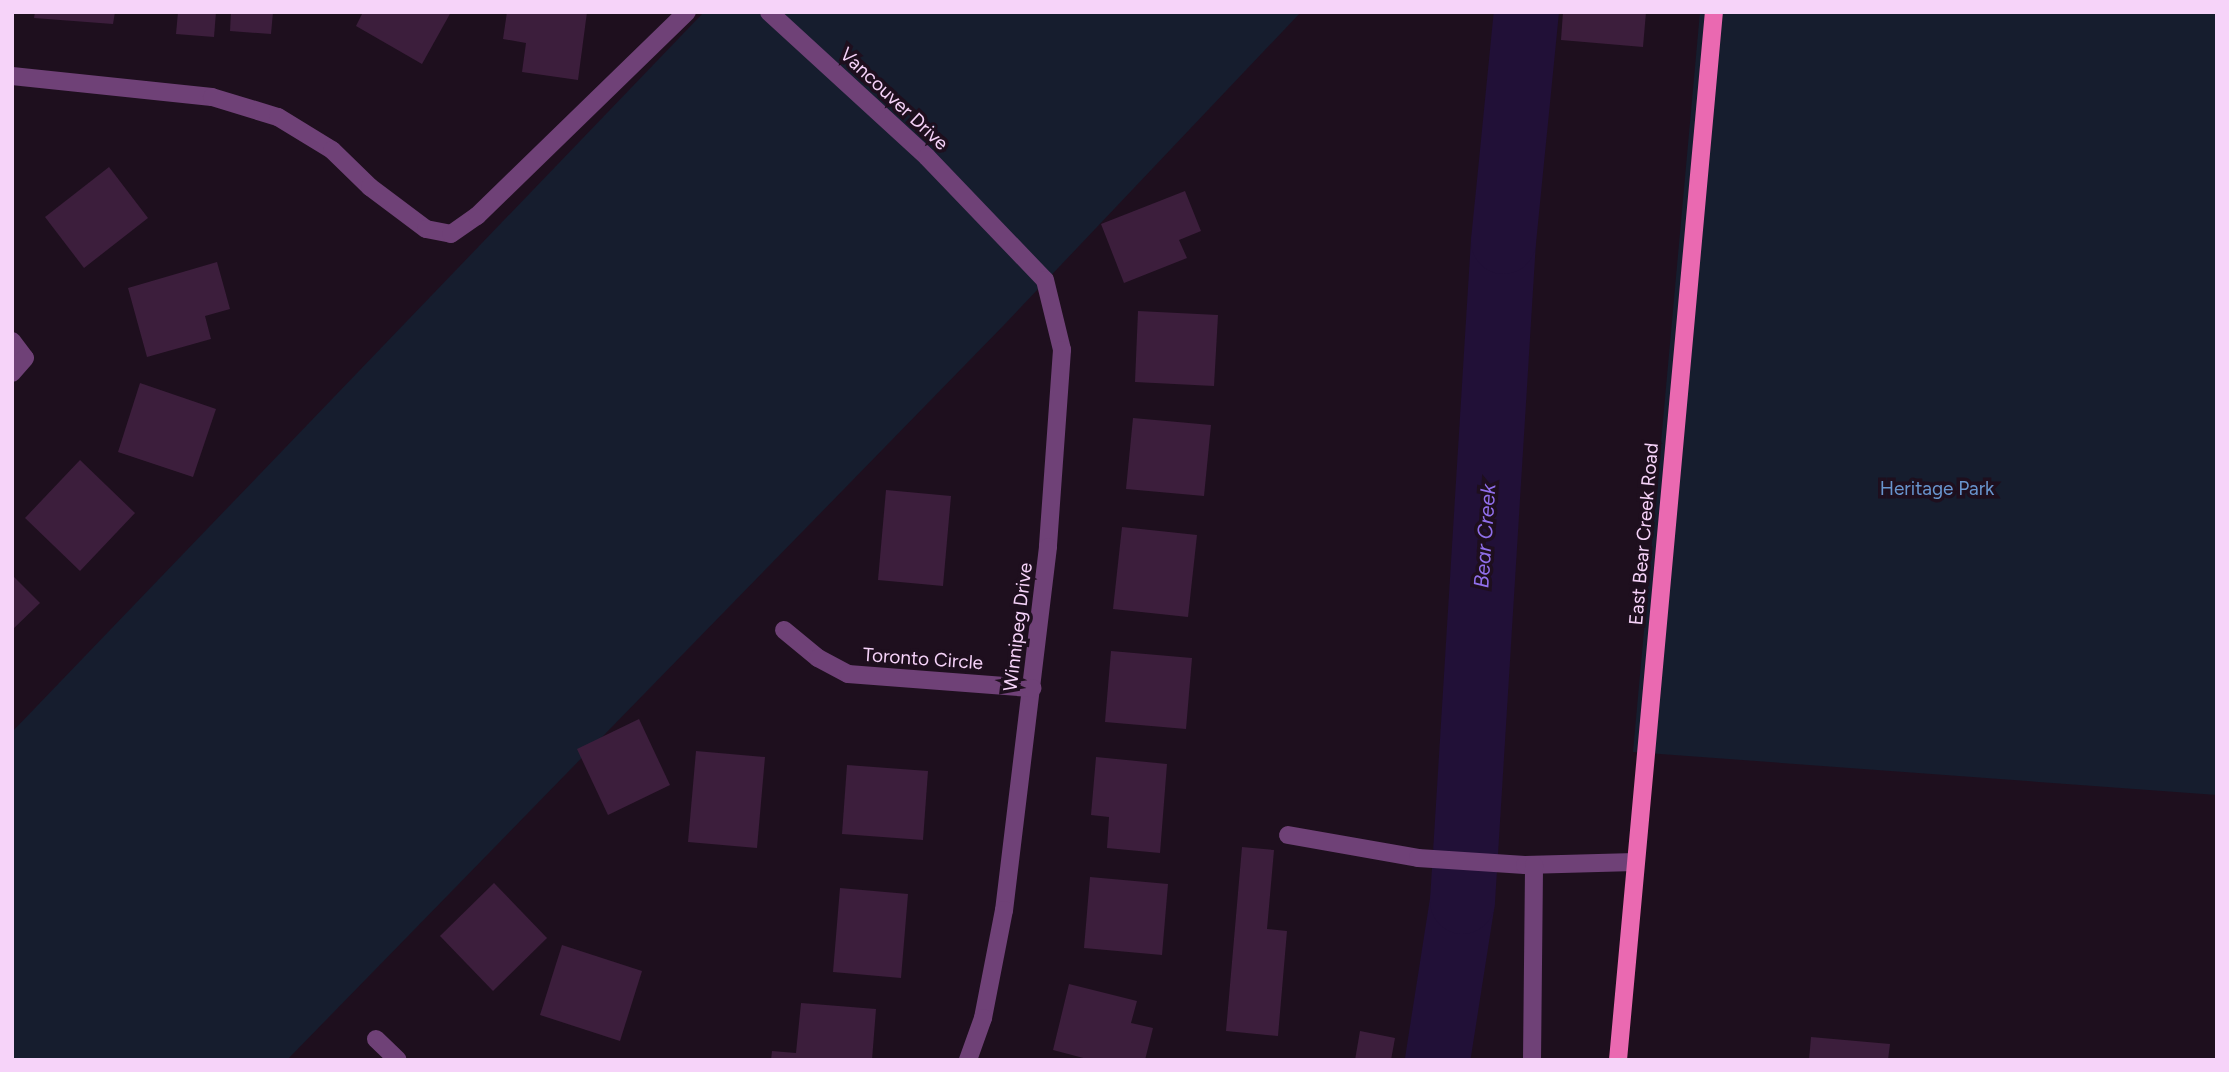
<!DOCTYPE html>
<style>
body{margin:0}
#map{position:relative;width:2229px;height:1072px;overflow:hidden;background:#1e0f1e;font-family:Figtree,sans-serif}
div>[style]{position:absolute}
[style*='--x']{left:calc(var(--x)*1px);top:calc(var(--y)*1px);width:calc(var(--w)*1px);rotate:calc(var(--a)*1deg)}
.green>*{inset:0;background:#161d2e}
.river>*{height:65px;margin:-32.5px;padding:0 32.5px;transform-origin:32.5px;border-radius:32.5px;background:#211037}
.building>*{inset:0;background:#3c1e3c}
.minor>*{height:18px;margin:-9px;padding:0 9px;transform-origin:9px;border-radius:9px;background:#6f4177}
.major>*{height:18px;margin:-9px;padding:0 9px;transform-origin:9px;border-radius:9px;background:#ea69b1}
span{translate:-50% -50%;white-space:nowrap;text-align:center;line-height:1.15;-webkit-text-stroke:7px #1e0f1e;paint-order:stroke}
.street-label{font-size:19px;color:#f6d3f9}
.park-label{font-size:19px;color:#6995ce}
.water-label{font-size:21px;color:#916feb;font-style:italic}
.frame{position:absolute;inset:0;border:14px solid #f6d3f9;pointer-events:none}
</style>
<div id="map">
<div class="green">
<div style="clip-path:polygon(704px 12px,1301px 12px,1004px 325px,287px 1060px,12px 1060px,12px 732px)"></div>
<div style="clip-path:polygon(1700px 12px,2217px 12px,2217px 795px,1633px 752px)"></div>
</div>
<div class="river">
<div style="--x:1437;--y:1060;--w:161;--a:-81.1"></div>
<div style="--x:1462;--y:901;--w:661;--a:-86.45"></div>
<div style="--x:1503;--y:241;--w:230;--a:-84.3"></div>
</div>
<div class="building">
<div style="clip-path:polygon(35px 12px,115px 12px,113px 24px,34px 18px)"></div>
<div style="clip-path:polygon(178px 12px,216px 12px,214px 37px,176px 34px)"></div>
<div style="clip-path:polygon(231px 12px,273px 12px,271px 34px,230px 31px)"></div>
<div style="clip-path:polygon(363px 12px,451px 12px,422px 64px,356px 26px)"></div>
<div style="clip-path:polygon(507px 12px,587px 12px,578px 80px,522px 72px,526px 43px,503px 39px)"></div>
<div style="clip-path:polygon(1563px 12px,1646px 12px,1643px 47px,1561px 40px)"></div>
<div style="clip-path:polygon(109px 167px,148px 218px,84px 268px,45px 217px)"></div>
<div style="clip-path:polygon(1185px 191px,1201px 231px,1179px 240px,1187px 258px,1124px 283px,1101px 224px)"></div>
<div style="clip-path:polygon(217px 262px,230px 309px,205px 316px,211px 339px,147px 357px,128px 288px)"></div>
<div style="clip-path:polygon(1138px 311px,1218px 315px,1214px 386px,1135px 382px)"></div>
<div style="clip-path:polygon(140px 383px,216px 409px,193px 477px,118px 452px)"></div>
<div style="clip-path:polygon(1133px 418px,1211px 425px,1204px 496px,1126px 489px)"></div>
<div style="clip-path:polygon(80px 460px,135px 513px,80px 571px,25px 518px)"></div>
<div style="clip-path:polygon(886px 490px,951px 496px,943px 586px,878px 580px)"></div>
<div style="clip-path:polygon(1122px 527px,1197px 535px,1188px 617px,1113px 609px)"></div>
<div style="clip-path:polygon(12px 575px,40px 603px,12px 630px)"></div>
<div style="clip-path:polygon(1111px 651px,1192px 658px,1186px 729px,1105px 722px)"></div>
<div style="clip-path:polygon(639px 719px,670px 785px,608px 815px,577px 749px)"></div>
<div style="clip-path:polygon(696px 751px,765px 757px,757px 848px,688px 842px)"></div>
<div style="clip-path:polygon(1096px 757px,1167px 764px,1160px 853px,1107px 848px,1109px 817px,1091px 815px)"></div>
<div style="clip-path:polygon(847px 765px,928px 771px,923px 840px,842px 834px)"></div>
<div style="clip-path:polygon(1242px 847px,1274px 850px,1267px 929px,1287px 931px,1278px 1036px,1226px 1031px)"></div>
<div style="clip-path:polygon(1090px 877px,1168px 884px,1162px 955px,1084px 948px)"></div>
<div style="clip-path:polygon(494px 883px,547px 938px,493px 991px,440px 936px)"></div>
<div style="clip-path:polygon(840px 888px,908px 894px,901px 978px,833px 972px)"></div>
<div style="clip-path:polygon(562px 945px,642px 971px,620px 1041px,540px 1015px)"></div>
<div style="clip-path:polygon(1069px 984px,1137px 1001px,1131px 1023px,1153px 1028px,1145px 1060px,1091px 1060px,1053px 1050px)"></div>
<div style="clip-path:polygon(801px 1003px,876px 1009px,872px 1060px,771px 1060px,772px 1051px,796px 1053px)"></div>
<div style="clip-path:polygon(1360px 1031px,1395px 1038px,1391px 1060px,1355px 1060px)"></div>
<div style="clip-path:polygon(1811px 1037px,1890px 1044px,1888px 1060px,1809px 1060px)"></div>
</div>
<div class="minor">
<div style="--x:769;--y:12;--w:214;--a:42.5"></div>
<div style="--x:927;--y:157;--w:170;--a:46.2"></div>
<div style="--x:1045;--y:280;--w:72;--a:76.3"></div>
<div style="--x:1062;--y:350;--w:197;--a:94.1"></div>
<div style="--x:1048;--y:547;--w:366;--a:96.9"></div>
<div style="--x:1004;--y:910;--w:110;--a:101"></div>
<div style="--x:983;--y:1018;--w:45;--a:109.7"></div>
<div style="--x:12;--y:76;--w:201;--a:6"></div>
<div style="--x:212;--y:97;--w:69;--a:16.9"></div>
<div style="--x:278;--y:117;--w:63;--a:31.4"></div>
<div style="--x:332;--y:150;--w:53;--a:44.2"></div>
<div style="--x:370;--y:187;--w:70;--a:36.9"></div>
<div style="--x:426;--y:229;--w:25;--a:11"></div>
<div style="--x:451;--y:234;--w:32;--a:-35"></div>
<div style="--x:477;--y:216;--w:293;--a:-44.2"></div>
<div style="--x:12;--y:341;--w:21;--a:53"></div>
<div style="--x:25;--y:358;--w:20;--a:131"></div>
<div style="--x:784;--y:630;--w:44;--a:39.5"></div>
<div style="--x:818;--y:658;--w:34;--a:28"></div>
<div style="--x:848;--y:674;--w:185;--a:4.4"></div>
<div style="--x:1288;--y:835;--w:132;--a:10"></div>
<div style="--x:1418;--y:858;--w:107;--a:3.7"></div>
<div style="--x:1525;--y:865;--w:110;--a:-1.6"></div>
<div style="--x:376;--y:1039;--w:30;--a:44"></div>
<div style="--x:1532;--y:1060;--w:195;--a:-89.4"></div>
</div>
<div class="major">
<div style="--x:1618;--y:1060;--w:1052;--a:-84.77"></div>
</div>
<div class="street-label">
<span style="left:894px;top:99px;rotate:43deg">Vancouver Drive</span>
<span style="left:1644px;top:534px;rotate:-85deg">East Bear Creek Road</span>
<span style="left:1018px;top:627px;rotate:-83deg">Winnipeg Drive</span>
<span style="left:923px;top:659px;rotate:4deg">Toronto Circle</span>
</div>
<div class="park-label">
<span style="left:1937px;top:489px">Heritage Park</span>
</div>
<div class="water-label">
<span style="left:1485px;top:536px;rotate:-86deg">Bear Creek</span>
</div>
<div class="frame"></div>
</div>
